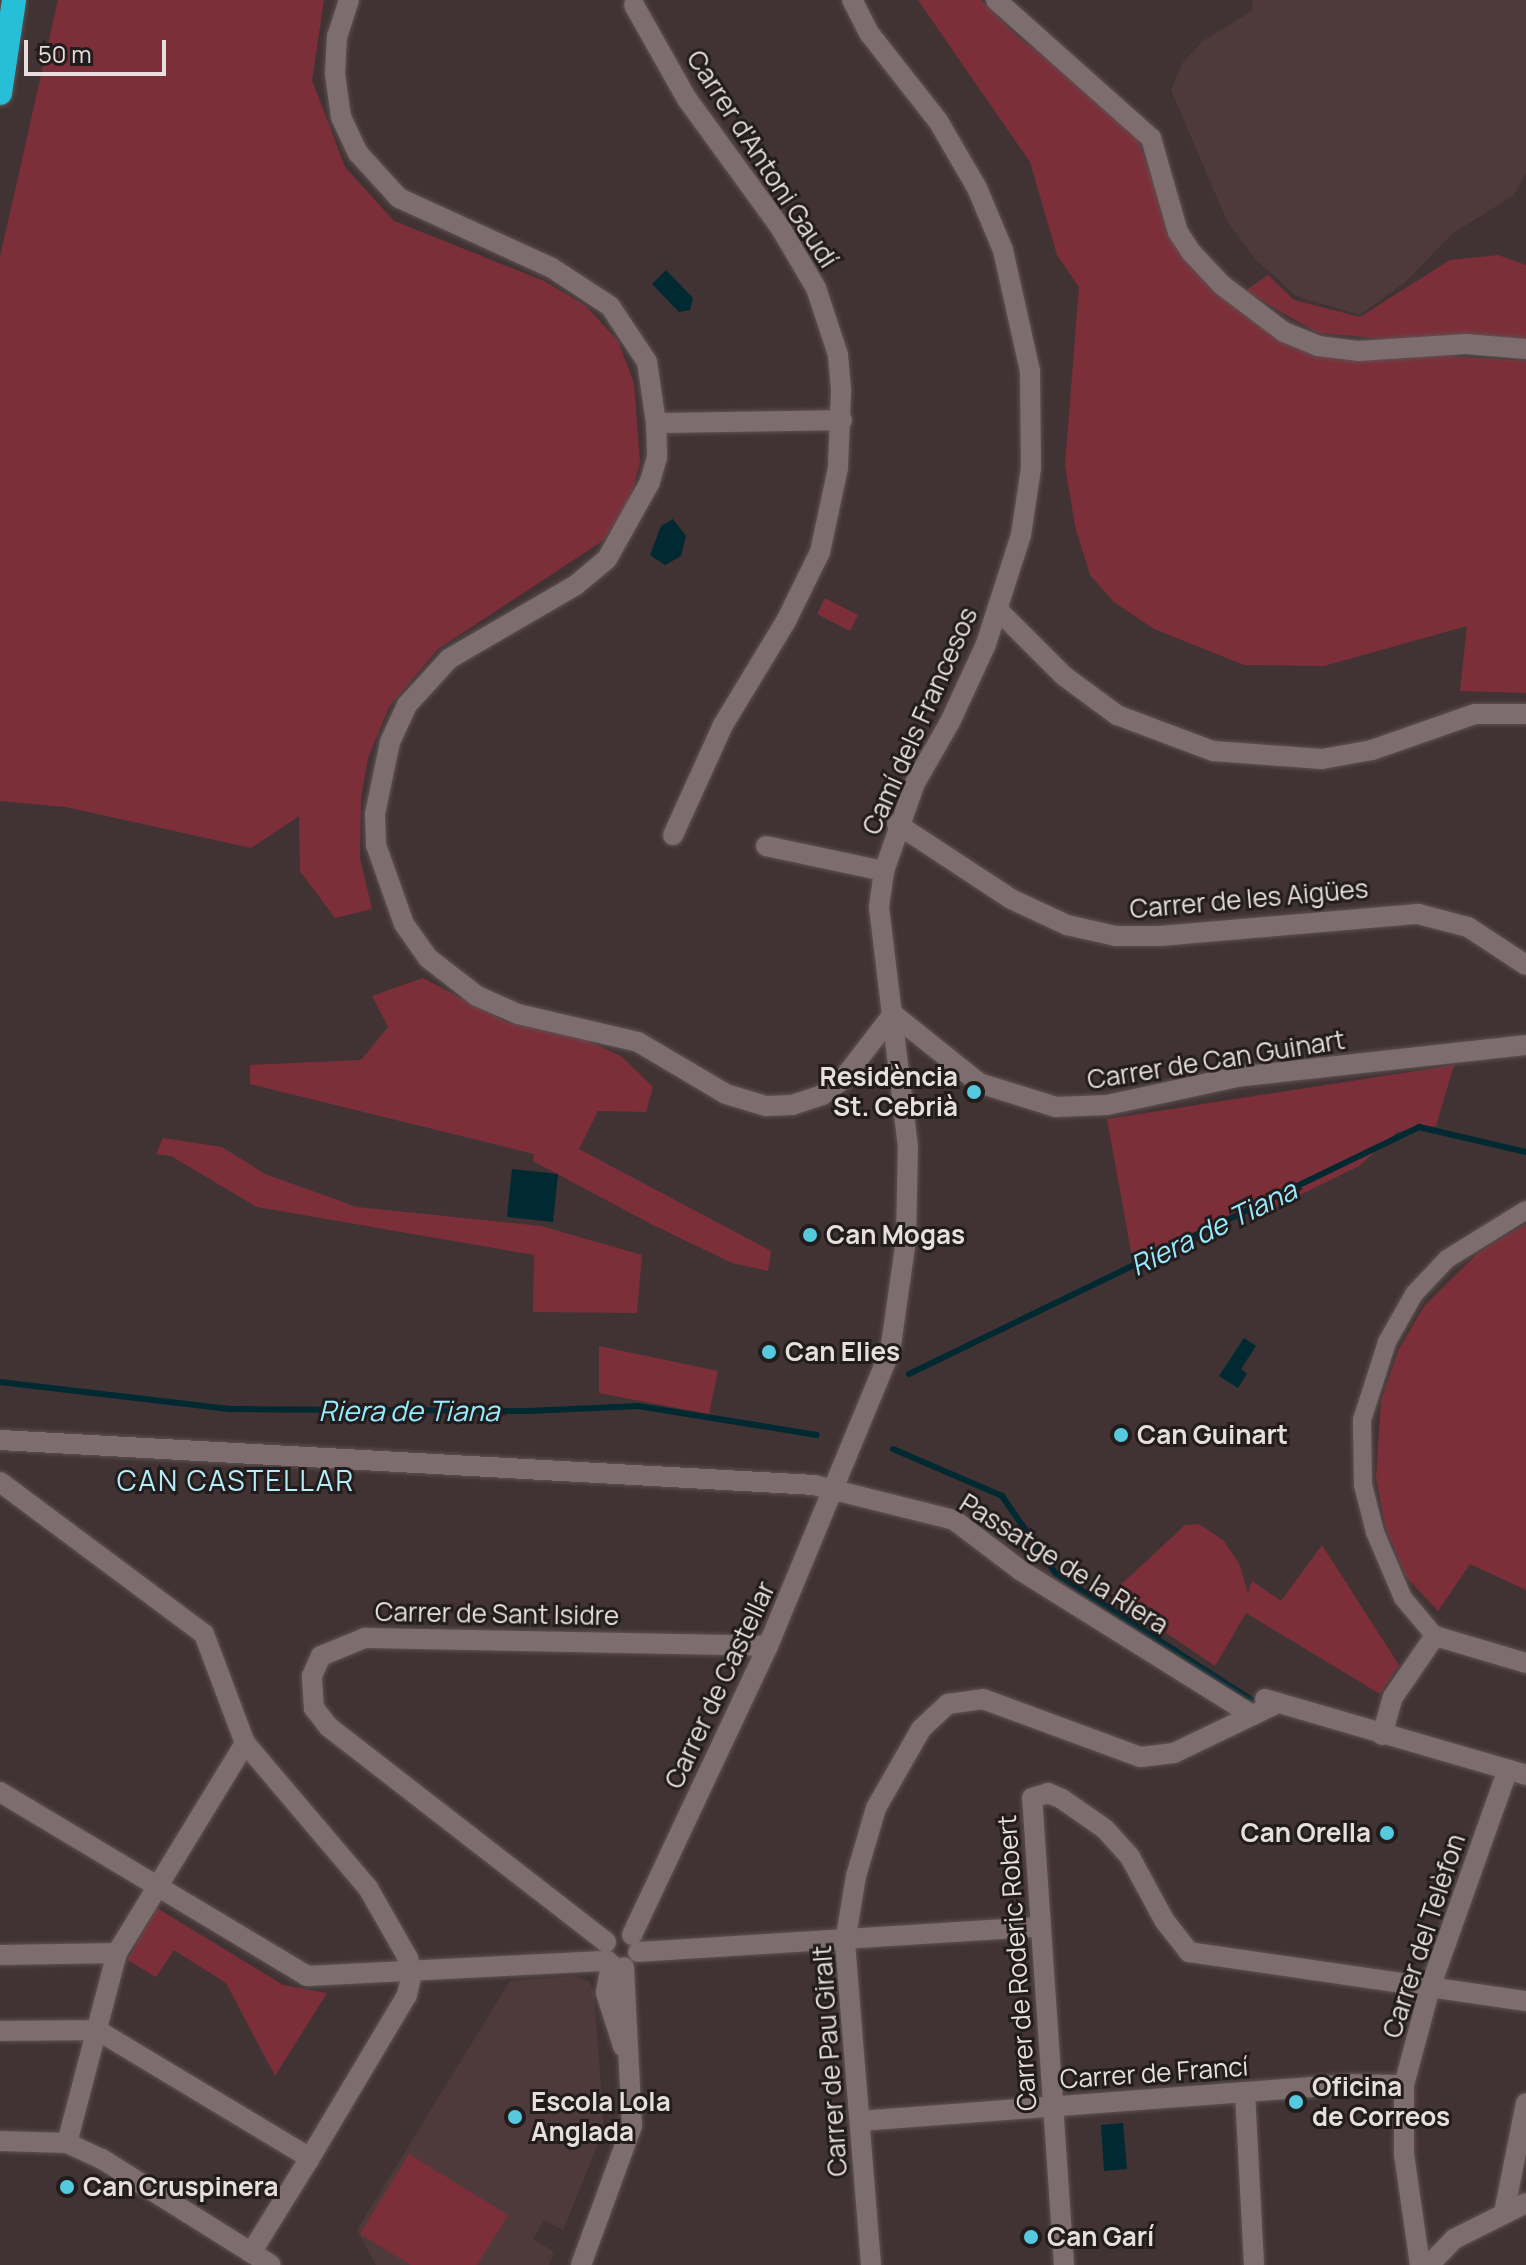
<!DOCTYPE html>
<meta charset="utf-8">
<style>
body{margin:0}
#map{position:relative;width:1526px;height:2265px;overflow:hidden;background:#413333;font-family:Manrope,sans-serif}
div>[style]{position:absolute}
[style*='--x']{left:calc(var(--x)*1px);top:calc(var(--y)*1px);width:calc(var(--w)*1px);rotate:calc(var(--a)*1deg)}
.built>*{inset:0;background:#4f3a3b}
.green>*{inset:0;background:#7d2f39}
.water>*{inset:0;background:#002931}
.stream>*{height:6px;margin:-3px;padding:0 3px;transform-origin:3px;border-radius:3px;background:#002931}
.roads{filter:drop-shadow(0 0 2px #5d5152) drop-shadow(0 0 2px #5d5152)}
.pedestrian>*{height:18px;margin:-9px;padding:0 9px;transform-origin:9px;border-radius:9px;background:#7e6d6e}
.minor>*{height:20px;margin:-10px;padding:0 10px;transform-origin:10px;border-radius:10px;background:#7e6d6e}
.tertiary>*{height:20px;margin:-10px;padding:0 10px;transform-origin:10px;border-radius:10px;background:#7e6d6e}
.motorway>*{height:24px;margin:-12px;padding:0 12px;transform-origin:12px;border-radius:12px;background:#26bfd7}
.dots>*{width:22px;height:22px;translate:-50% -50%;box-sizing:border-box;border:4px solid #231c1d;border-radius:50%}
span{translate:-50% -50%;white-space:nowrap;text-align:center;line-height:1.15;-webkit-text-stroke:6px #231c1d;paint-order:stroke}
.street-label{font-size:26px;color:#e7dede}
.poi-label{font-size:26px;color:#e7dede;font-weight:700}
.right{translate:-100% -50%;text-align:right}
.left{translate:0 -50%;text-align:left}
.water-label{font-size:28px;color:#94ecfe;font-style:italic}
.neighbourhood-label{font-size:28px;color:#b4eef9;letter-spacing:2px}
.scale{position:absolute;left:24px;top:40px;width:142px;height:36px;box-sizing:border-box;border:4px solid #e7dede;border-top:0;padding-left:10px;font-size:24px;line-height:28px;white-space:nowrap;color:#e7dede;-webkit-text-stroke:6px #231c1d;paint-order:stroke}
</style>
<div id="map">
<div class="built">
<div style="clip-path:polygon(1253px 0,1526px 0,1526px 173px,1514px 195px,1453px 233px,1405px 282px,1360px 315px,1296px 296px,1255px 259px,1226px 219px,1171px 90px,1183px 62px,1203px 41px,1252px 11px)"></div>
<div style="clip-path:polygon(576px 1976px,589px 1981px,594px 1992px,604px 2129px,563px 2230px,544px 2220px,533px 2239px,554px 2252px,549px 2265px,376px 2265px,357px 2230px,510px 1981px)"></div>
</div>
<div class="green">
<div style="clip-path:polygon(58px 0,324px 0,312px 80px,345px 167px,394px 221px,544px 281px,586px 306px,618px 341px,634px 383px,640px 463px,630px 499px,604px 540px,438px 649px,389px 707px,368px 758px,361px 798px,360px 858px,372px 909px,335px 918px,300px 871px,299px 816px,251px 848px,66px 807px,0 801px,0 257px)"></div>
<div style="clip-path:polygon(918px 0,981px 0,1018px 37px,1099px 101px,1138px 139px,1170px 230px,1273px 333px,1432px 355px,1526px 361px,1526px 693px,1460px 691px,1467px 626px,1324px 666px,1244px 665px,1154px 629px,1114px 602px,1090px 575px,1075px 526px,1065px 465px,1079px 287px,1057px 255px,1030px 162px)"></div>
<div style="clip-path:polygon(1498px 255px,1526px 265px,1526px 340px,1483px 335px,1411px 341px,1318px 333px,1245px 291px,1268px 275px,1294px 300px,1360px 317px,1450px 260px)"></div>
<div style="clip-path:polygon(825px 598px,858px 615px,850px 631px,817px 614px)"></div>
<div style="clip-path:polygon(423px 978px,506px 1022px,586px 1040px,621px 1056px,653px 1087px,646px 1112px,598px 1111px,579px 1149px,771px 1251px,768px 1271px,732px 1263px,651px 1224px,533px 1161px,534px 1154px,250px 1084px,250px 1065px,361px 1060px,388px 1027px,372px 996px)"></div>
<div style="clip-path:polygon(1454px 1065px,1436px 1126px,1397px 1132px,1359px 1166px,1255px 1217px,1256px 1207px,1132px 1257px,1107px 1119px)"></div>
<div style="clip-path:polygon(163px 1138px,222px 1147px,265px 1174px,357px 1207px,541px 1226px,642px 1255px,637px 1313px,533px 1312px,534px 1255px,257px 1207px,171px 1156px,156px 1154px)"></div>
<div style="clip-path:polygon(1526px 1224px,1526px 1590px,1470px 1564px,1438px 1611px,1406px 1577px,1386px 1529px,1376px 1478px,1381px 1401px,1398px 1351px,1424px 1306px,1480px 1251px)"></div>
<div style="clip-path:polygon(599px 1346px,718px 1371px,709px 1414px,599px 1393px)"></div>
<div style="clip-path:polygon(1199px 1524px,1223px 1540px,1239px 1563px,1248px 1593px,1252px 1581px,1281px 1601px,1322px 1545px,1399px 1665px,1380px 1694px,1246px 1613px,1215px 1666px,1110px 1595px,1185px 1525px)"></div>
<div style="clip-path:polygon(157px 1908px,283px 1985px,327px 1993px,275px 2076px,226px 1983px,174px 1950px,156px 1977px,127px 1960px)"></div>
<div style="clip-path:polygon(409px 2154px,508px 2215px,477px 2265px,411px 2265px,360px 2234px)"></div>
</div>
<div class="water">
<div style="clip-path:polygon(666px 270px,693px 298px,690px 310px,679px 312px,652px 284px)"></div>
<div style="clip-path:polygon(673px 519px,686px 536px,681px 556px,665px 565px,650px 555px,661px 526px)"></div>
<div style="clip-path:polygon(512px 1169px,558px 1174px,553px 1222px,507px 1217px)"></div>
<div style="clip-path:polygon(1244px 1338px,1256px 1346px,1241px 1369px,1247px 1374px,1238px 1388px,1219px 1376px)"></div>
<div style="clip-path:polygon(1123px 2123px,1127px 2169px,1104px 2171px,1101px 2125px)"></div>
</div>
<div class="stream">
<div style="--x:909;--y:1374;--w:567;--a:-25.84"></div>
<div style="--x:1419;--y:1127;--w:110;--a:13.2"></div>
<div style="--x:0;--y:1382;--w:233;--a:6.7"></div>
<div style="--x:231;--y:1409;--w:298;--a:0.4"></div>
<div style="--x:529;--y:1411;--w:109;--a:-2.6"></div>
<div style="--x:638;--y:1406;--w:181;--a:9.2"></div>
<div style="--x:893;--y:1449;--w:119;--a:23.3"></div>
<div style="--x:1002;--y:1496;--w:95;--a:55.3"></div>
<div style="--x:1056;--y:1574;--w:234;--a:32.8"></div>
</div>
<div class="roads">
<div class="pedestrian">
<div style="--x:1435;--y:1636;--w:50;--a:-130.1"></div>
<div style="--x:1403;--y:1598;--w:72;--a:-113"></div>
<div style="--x:1375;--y:1532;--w:49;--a:-104.3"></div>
<div style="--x:1363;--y:1485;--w:65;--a:-90.9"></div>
<div style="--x:1362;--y:1420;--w:82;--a:-72.2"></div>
<div style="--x:1387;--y:1342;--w:55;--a:-60.6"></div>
<div style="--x:1414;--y:1294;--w:48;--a:-46.7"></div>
<div style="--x:1447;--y:1259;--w:93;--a:-31.8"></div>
</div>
<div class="minor">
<div style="--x:349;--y:0;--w:38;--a:108"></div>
<div style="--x:337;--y:36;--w:38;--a:93"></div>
<div style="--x:335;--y:74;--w:43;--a:82.1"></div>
<div style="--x:341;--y:117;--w:40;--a:65"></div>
<div style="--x:358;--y:153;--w:61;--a:47.7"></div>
<div style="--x:399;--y:198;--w:168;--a:24.6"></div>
<div style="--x:552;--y:268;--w:69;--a:33.2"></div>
<div style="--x:610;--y:306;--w:67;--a:56.5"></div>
<div style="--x:647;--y:362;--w:62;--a:81.6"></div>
<div style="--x:656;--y:423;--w:34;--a:88"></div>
<div style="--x:657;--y:457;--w:26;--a:106"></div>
<div style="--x:650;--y:482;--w:88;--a:119.2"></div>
<div style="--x:607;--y:559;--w:40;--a:140"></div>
<div style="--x:576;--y:585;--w:147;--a:149.8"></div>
<div style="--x:449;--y:659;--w:62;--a:132.4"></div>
<div style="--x:407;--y:705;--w:41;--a:114.7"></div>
<div style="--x:390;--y:742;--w:74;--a:101.8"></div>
<div style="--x:375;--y:814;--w:31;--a:88"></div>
<div style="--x:376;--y:845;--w:84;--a:70.5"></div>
<div style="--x:404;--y:924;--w:42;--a:54.8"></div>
<div style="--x:428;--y:958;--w:62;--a:37.8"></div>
<div style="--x:477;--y:996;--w:45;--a:23.7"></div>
<div style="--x:518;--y:1014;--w:123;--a:13.1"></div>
<div style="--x:638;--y:1042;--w:102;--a:30.6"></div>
<div style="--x:726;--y:1094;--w:42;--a:16.7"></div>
<div style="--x:766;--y:1106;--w:26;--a:-2"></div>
<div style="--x:792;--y:1105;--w:32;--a:-18"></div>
<div style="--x:822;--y:1095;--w:26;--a:-37"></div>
<div style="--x:843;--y:1079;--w:82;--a:-52.4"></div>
<div style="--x:634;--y:5;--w:108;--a:60.6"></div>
<div style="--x:687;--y:99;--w:158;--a:54"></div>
<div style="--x:780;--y:227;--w:71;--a:59.5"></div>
<div style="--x:816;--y:288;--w:71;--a:71.8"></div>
<div style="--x:838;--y:355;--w:37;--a:85"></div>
<div style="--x:841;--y:392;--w:76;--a:92.3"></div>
<div style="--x:838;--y:468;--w:86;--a:102.1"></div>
<div style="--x:820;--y:552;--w:77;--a:116.2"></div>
<div style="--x:786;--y:621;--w:122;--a:121.2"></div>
<div style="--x:723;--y:725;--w:121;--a:114.4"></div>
<div style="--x:656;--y:423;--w:186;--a:-0.9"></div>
<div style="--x:998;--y:610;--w:93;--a:45"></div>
<div style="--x:1064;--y:676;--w:66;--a:36.3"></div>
<div style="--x:1117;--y:715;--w:103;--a:20.6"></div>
<div style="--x:1213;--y:751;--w:109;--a:4.2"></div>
<div style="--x:1322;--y:759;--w:51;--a:-10.2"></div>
<div style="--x:1372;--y:750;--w:109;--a:-19.3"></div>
<div style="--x:1475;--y:714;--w:51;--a:0"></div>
<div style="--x:897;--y:824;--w:136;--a:33.3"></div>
<div style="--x:1011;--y:899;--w:62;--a:24.9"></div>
<div style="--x:1067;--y:925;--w:50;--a:12.7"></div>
<div style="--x:1116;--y:936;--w:44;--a:0"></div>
<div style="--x:1160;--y:936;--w:259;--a:-4.9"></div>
<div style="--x:1418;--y:914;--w:52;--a:14.6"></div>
<div style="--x:1468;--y:927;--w:69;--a:33.2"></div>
<div style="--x:766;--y:846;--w:121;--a:12"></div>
<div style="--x:893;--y:1014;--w:110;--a:38.7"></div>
<div style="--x:979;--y:1083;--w:81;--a:17.3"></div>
<div style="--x:1056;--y:1107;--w:51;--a:-2.2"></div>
<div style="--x:1107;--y:1105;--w:132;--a:-12.2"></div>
<div style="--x:1236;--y:1077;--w:292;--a:-6.3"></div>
<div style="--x:0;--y:1440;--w:815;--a:3.16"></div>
<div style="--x:814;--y:1485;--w:144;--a:14"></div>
<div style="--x:954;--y:1520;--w:83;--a:37.1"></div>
<div style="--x:1020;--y:1570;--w:274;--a:32"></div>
<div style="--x:0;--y:1482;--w:254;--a:36.7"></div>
<div style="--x:204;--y:1634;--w:116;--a:69.4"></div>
<div style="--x:245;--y:1743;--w:190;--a:49.7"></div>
<div style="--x:368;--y:1888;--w:81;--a:60.3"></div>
<div style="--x:408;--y:1958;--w:16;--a:75"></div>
<div style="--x:412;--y:1973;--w:23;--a:103"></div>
<div style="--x:407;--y:1995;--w:193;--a:120.8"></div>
<div style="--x:1265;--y:1699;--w:272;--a:16.2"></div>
<div style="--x:1382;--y:1735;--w:40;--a:-74"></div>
<div style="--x:1393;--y:1697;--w:74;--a:-55.5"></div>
<div style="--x:1435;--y:1636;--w:95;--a:16.5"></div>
<div style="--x:0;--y:1792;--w:358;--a:30.9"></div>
<div style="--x:307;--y:1976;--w:301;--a:-2.9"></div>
<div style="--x:632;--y:1935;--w:319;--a:-64.8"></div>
<div style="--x:768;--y:1646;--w:318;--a:-67.5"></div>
<div style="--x:890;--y:1352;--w:114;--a:-81.9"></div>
<div style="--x:906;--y:1239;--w:92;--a:-88.8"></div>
<div style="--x:908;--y:1147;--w:242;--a:-96.9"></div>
<div style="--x:879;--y:907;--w:36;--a:-82"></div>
<div style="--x:884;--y:871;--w:93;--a:-70.6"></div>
<div style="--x:915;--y:783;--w:70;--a:-60.2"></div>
<div style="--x:950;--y:722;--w:86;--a:-65.2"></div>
<div style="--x:986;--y:644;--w:114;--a:-72.2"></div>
<div style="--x:1021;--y:535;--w:68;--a:-81.5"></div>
<div style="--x:1031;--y:468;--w:97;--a:-90.6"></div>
<div style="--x:1030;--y:371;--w:124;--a:-102.6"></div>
<div style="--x:1003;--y:250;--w:67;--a:-112.8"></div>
<div style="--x:977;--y:188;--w:78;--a:-120.2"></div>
<div style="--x:938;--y:121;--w:112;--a:-128.1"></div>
<div style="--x:869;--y:33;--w:37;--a:-117"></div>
<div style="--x:606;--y:1942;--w:352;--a:-142.2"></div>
<div style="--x:328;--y:1726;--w:23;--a:-128"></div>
<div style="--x:314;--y:1708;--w:32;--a:-94"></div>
<div style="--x:312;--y:1676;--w:22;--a:-66"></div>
<div style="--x:321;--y:1656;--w:48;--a:-22.2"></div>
<div style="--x:365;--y:1638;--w:403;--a:1.1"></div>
<div style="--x:638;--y:1952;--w:402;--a:-3.6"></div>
<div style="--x:0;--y:1955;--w:117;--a:-1"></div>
<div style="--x:611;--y:1964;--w:29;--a:100"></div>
<div style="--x:606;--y:1993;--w:56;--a:72.2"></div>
<div style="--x:0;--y:2031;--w:97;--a:-0.6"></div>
<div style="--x:97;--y:2030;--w:240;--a:31"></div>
<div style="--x:303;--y:2154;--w:9;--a:54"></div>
<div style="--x:308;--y:2161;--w:108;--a:121.8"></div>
<div style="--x:1245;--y:2093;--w:172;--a:87"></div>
<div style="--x:860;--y:2121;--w:490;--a:-4.3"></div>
<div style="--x:1349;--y:2084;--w:55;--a:1"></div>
<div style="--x:67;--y:2143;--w:196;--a:-75.3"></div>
<div style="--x:117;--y:1953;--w:246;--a:-58.6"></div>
<div style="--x:1504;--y:2213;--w:112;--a:-78.7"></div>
<div style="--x:581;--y:2265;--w:148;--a:-69.9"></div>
<div style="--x:632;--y:2126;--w:159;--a:-92.9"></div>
<div style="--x:871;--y:2265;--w:324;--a:-94.6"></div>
<div style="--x:845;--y:1942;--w:67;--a:-80.5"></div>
<div style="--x:856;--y:1876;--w:71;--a:-73.6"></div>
<div style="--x:876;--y:1808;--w:91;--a:-60.3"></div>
<div style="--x:921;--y:1729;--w:37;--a:-43"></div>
<div style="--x:948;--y:1704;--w:35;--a:-8"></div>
<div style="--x:983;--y:1699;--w:168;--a:20.2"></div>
<div style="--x:1141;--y:1757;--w:33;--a:-7"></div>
<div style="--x:1174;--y:1753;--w:113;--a:-25.7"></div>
<div style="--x:1064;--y:2265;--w:468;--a:-93.9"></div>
<div style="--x:1032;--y:1798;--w:17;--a:-17"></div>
<div style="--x:1048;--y:1793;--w:15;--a:23"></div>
<div style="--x:1062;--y:1799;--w:52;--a:34.9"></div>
<div style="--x:1105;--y:1829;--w:38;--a:48"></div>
<div style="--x:1130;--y:1857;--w:72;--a:61.6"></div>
<div style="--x:1164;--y:1920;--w:41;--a:52"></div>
<div style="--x:1189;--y:1952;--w:341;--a:8.3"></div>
<div style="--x:1420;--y:2265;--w:112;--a:-98.2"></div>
<div style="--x:1404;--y:2154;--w:69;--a:-90"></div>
<div style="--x:1404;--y:2085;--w:100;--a:-75"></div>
<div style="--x:1430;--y:1988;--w:232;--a:-70.4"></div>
<div style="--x:1429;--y:2265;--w:36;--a:-46"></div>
<div style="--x:1454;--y:2239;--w:80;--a:-26.6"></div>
</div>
<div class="tertiary">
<div style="--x:996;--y:0;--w:208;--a:41.7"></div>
<div style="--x:1151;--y:138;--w:98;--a:74"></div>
<div style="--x:1178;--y:232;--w:24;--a:57"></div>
<div style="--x:1191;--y:252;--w:45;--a:46.8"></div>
<div style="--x:1222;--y:285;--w:78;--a:37.2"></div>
<div style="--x:1284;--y:332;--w:37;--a:22"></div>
<div style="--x:1318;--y:346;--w:40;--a:7.1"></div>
<div style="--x:1358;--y:351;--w:108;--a:-3.7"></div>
<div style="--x:1466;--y:344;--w:60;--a:4.8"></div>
<div style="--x:0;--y:2141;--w:67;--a:1.7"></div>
<div style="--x:67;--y:2143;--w:38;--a:25"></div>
<div style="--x:102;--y:2159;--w:199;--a:32.1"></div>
</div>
<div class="motorway">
<div style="--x:0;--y:93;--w:94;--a:-81.4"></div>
</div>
</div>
<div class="dots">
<div style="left:974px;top:1092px;background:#55cadf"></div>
<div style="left:810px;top:1235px;background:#55cadf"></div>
<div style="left:769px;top:1352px;background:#55cadf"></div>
<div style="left:1121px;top:1435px;background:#55cadf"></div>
<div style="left:1387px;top:1833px;background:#55cadf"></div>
<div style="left:1296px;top:2102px;background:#55cadf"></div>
<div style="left:515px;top:2117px;background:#55cadf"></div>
<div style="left:67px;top:2187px;background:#55cadf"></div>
<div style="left:1031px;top:2237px;background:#55cadf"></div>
</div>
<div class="street-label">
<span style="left:762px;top:159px;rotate:57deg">Carrer d'Antoni Gaudí</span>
<span style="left:920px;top:721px;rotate:-66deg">Camí dels Francesos</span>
<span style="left:1249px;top:899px;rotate:-5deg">Carrer de les Aigües</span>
<span style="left:1216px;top:1060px;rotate:-9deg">Carrer de Can Guinart</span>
<span style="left:1064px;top:1564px;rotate:32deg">Passatge de la Riera</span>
<span style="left:497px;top:1614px;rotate:1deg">Carrer de Sant Isidre</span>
<span style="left:720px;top:1685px;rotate:-65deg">Carrer de Castellar</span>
<span style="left:1424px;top:1936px;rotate:-72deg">Carrer del Telèfon</span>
<span style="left:1017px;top:1963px;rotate:-94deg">Carrer de Roderic Robert</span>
<span style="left:830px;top:2061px;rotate:-94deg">Carrer de Pau Giralt</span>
<span style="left:1154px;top:2073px;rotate:-4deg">Carrer de Francí</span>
</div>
<div class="poi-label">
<span class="right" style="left:958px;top:1092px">Residència<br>St. Cebrià</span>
<span class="left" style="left:826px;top:1235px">Can Mogas</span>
<span class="left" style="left:785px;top:1352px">Can Elies</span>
<span class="left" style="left:1137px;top:1435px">Can Guinart</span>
<span class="right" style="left:1371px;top:1833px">Can Orella</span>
<span class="left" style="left:1312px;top:2102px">Oficina<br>de Correos</span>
<span class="left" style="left:531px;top:2117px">Escola Lola<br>Anglada</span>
<span class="left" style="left:83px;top:2187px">Can Cruspinera</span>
<span class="left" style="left:1047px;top:2237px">Can Garí</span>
</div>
<div class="water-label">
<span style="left:1213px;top:1227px;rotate:-26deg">Riera de Tiana</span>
<span style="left:409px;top:1410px">Riera de Tiana</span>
</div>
<div class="neighbourhood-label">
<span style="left:236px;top:1480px">CAN CASTELLAR</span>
</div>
<div class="scale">50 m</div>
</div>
